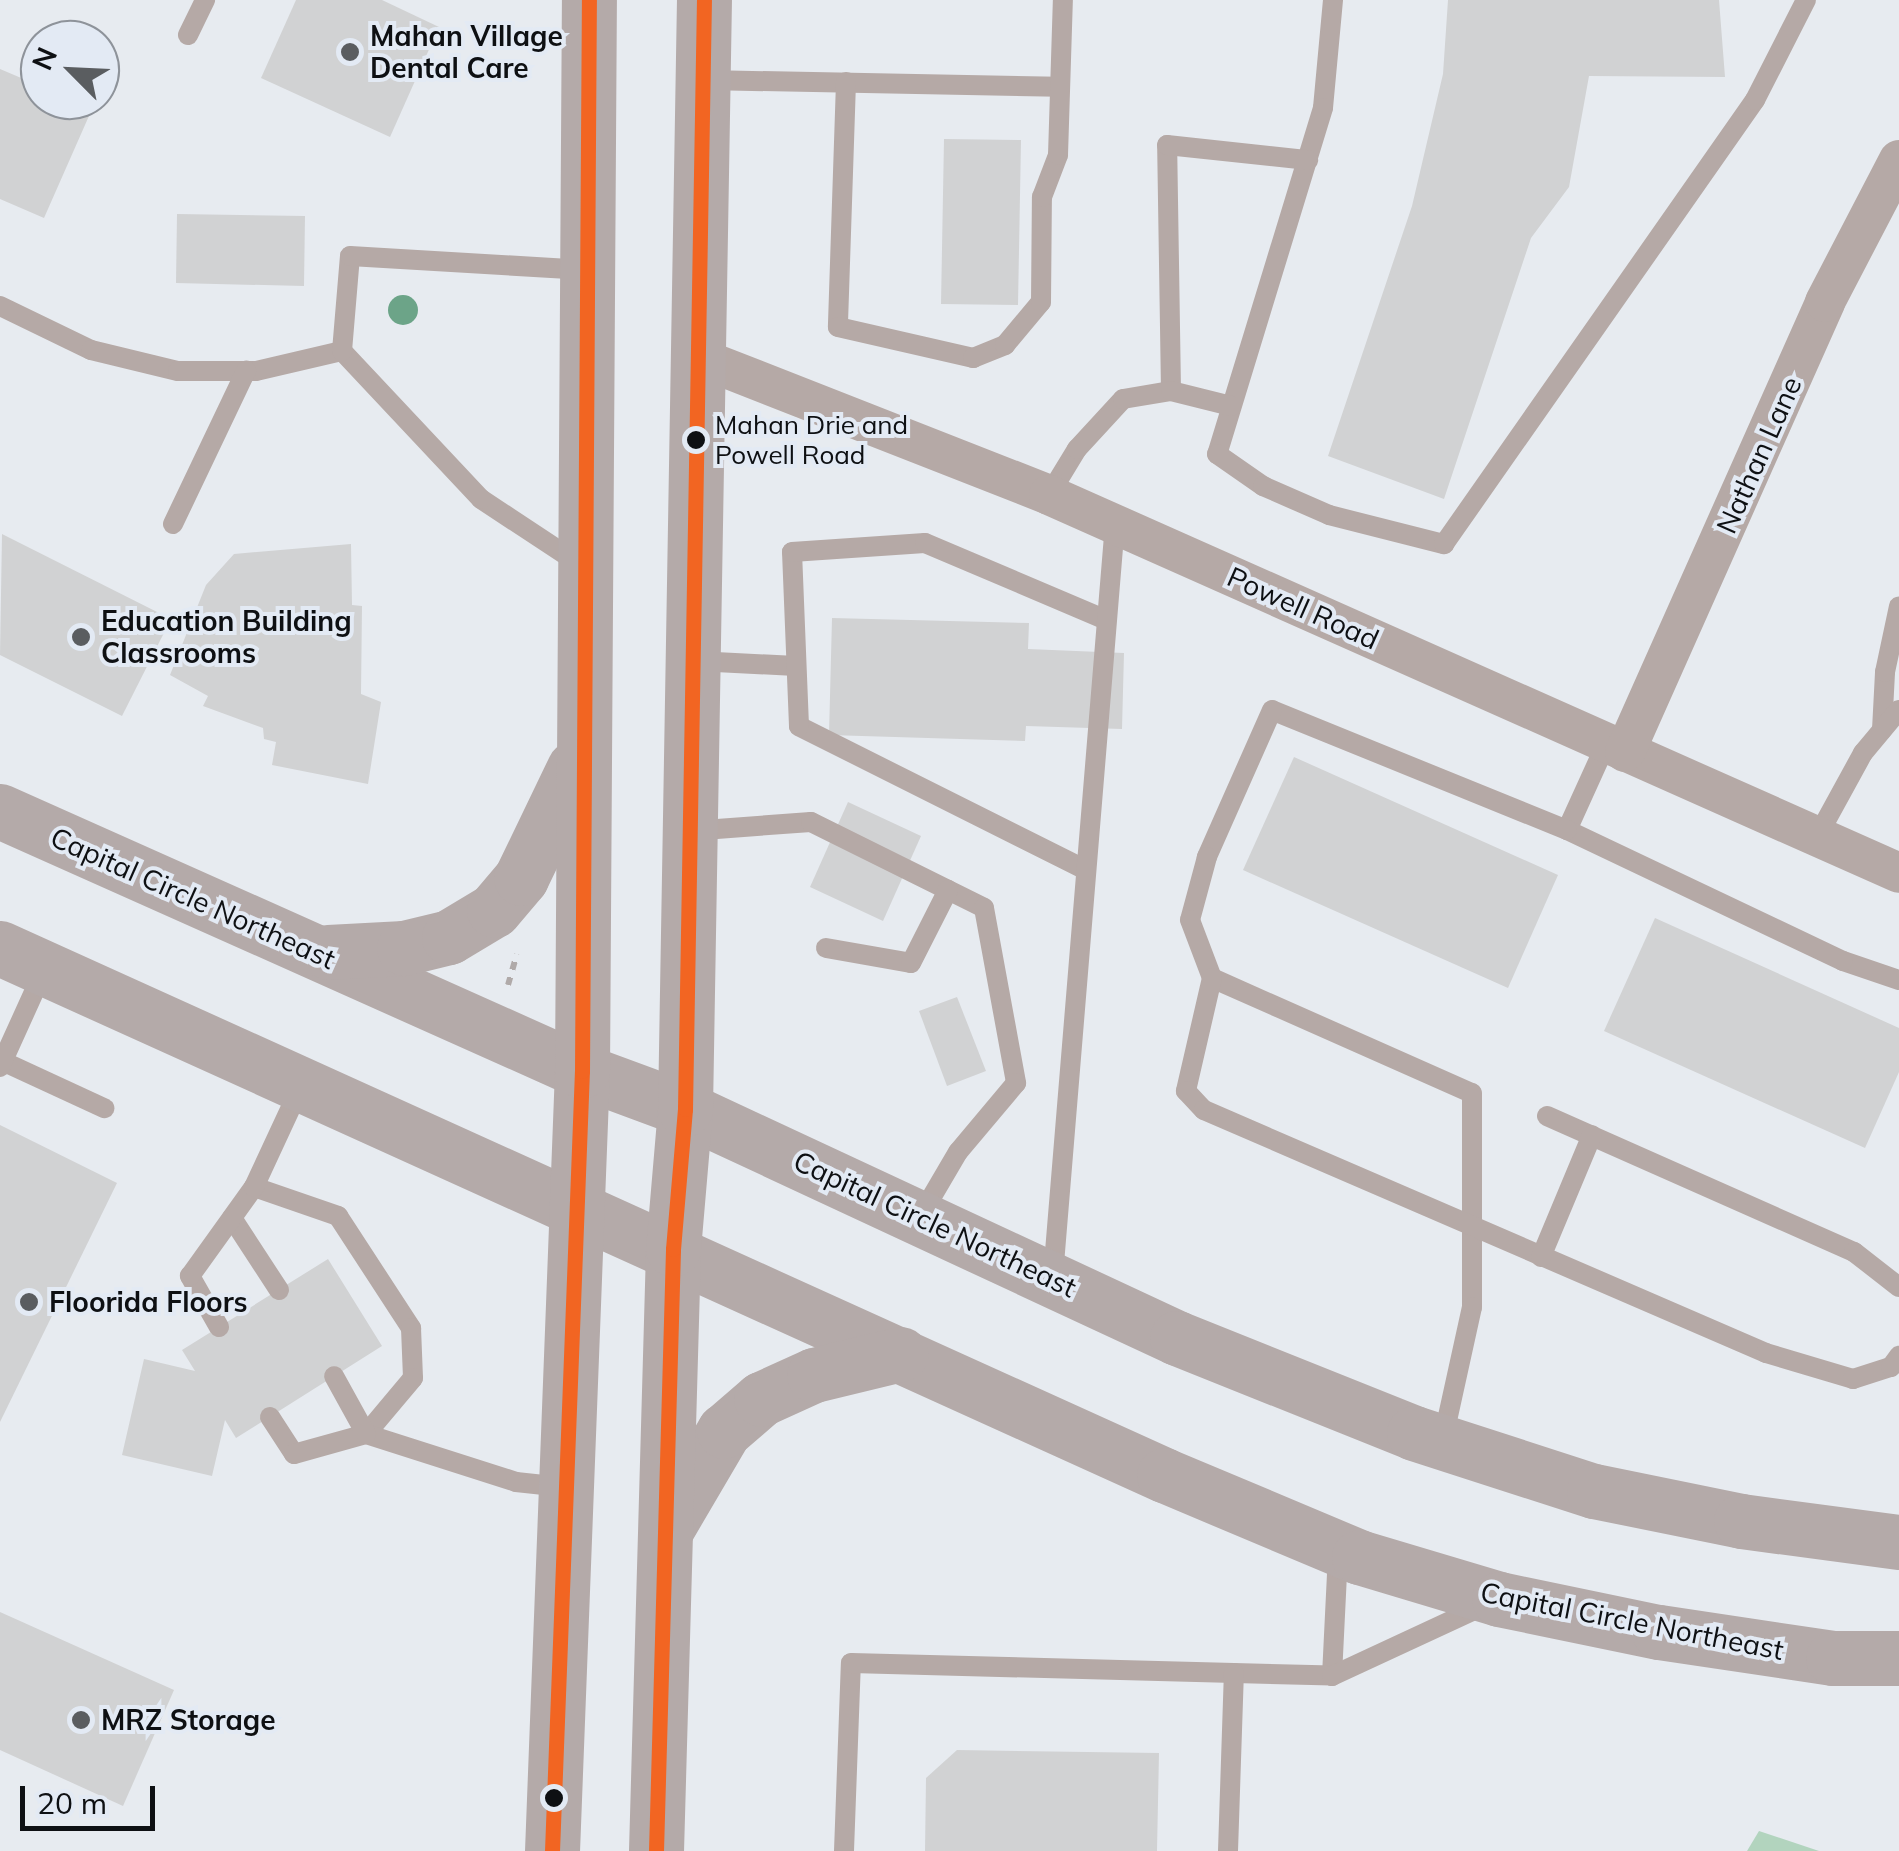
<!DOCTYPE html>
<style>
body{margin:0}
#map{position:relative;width:1899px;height:1851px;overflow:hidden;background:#e7ebf0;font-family:Mulish,sans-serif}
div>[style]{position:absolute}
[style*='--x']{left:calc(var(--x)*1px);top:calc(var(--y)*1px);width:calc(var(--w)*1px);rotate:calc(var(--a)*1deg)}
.forest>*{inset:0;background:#b2d4be}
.building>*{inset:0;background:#d1d2d3}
.path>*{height:6px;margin-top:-3px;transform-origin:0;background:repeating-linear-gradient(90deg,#b0aaa9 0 8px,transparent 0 16px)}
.lane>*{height:20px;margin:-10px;padding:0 10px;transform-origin:10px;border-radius:10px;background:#b5a9a6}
.street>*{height:40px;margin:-20px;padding:0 20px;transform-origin:20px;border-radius:20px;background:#b5a9a6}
.primary>*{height:55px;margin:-27.5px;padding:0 27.5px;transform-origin:27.5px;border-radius:27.5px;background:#b4aaa9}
.bus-1>*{height:15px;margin:-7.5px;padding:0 7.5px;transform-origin:7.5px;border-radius:7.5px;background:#f26522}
.trees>*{width:30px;height:30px;margin:-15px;border-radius:50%;background:#6ca488}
.dots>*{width:28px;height:28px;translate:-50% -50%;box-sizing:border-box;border:5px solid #e3eaf4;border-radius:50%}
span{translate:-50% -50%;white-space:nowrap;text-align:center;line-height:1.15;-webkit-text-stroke:8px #e3eaf4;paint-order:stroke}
.bus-label{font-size:26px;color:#0e1013}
.left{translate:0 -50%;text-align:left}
.poi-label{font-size:28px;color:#0e1013;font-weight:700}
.street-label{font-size:28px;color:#0e1013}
.north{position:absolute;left:20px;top:20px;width:100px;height:100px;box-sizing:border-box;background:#e3eaf4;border:2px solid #8e939a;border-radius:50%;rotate:294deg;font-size:28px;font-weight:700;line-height:40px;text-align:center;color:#0e1013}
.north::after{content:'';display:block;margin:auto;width:35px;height:45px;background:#5a5d60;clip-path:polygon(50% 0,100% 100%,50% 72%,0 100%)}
.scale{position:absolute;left:20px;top:1786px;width:135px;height:45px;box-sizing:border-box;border:5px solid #0e1013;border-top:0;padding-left:12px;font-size:30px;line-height:35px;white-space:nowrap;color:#0e1013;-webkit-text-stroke:8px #e3eaf4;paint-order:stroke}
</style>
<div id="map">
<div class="forest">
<div style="clip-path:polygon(1759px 1831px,1819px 1851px,1747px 1851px)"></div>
</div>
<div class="building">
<div style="clip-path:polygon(296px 0,382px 0,439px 27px,390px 137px,261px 78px)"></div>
<div style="clip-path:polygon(1448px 0,1719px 0,1725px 77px,1589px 76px,1569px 187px,1531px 238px,1444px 499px,1328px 456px,1412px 206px,1443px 74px)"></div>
<div style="clip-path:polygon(40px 67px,40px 100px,96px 100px,44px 218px,0 199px,0 69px,33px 83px)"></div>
<div style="clip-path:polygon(944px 139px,1021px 140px,1018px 305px,941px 304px)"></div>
<div style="clip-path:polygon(177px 214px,305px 216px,304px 286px,176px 283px)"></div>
<div style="clip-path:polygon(2px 534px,171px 619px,122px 716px,0 655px)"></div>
<div style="clip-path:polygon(351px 544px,352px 605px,362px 606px,361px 694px,381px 702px,368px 784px,272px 765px,276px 742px,264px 739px,263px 728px,203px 706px,208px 696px,170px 675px,206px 585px,234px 554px)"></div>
<div style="clip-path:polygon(832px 618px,1029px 623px,1028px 649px,1124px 653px,1122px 729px,1026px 726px,1025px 741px,829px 735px)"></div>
<div style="clip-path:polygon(1294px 757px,1558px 875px,1508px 988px,1243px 870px)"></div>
<div style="clip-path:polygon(848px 802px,921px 836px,883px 921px,810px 887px)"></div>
<div style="clip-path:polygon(1655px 918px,1899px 1028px,1899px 1072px,1865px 1148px,1604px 1031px)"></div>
<div style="clip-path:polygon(957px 997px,986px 1071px,947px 1086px,919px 1011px)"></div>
<div style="clip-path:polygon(0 1125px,117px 1183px,0 1422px)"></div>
<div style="clip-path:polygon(328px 1259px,382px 1346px,236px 1438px,225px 1420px,212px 1476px,122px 1455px,144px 1359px,195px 1371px,182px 1350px)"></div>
<div style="clip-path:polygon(0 1612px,174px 1690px,123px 1806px,0 1750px)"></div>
<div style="clip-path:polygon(957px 1750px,1159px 1753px,1157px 1851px,925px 1851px,926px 1778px)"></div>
</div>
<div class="path">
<div style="--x:508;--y:985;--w:32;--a:-74"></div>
</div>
<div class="lane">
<div style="--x:1333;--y:0;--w:108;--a:95.3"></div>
<div style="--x:1323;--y:108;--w:362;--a:107"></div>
<div style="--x:1217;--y:454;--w:56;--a:34.8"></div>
<div style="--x:1263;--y:486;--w:72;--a:23.7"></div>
<div style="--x:1329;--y:515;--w:119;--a:14.2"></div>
<div style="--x:1444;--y:544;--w:542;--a:-54.99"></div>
<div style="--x:1755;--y:100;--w:112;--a:-63"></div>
<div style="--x:188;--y:35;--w:39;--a:-64"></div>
<div style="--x:705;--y:80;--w:353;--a:1.1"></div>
<div style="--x:846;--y:82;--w:245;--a:91.9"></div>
<div style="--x:838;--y:327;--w:139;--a:12.9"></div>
<div style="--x:973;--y:358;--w:35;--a:-22"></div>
<div style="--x:1005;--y:345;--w:56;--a:-50.1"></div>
<div style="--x:1041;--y:302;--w:105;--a:-89.5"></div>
<div style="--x:1042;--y:197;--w:45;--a:-69.1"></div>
<div style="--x:1058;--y:155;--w:155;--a:-88.2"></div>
<div style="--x:0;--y:306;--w:101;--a:25.8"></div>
<div style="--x:91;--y:350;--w:89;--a:13.6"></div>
<div style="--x:178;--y:371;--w:78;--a:0"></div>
<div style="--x:256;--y:371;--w:88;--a:-13.1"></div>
<div style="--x:1171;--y:391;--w:246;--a:-90.9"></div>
<div style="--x:1167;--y:145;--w:142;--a:6.1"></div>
<div style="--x:1049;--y:495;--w:54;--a:-58.7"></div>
<div style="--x:1077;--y:449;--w:68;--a:-47.4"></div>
<div style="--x:1123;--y:399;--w:49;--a:-9.5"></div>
<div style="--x:1171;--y:391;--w:62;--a:14"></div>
<div style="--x:173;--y:524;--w:170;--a:-64.5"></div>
<div style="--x:578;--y:563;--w:116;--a:-146.6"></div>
<div style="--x:481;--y:499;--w:203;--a:-133.2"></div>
<div style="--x:342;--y:351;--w:95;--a:-85.2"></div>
<div style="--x:350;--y:256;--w:236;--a:3.4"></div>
<div style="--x:696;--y:661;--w:100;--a:2.9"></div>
<div style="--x:1882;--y:730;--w:58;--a:-87"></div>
<div style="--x:1885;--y:672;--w:67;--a:-78"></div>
<div style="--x:1567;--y:830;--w:94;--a:-65.6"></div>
<div style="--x:690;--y:831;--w:121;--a:-4.3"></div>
<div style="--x:811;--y:822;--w:193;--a:26.4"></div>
<div style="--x:984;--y:908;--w:178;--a:79.6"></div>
<div style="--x:1016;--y:1083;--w:90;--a:130"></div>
<div style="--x:958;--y:1152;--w:73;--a:120.4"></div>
<div style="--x:1817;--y:837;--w:96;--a:-61.3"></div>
<div style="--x:1863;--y:753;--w:56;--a:-50.1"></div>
<div style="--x:1086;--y:870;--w:321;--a:-153.4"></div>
<div style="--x:799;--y:726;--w:174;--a:-92.3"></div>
<div style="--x:792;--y:552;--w:133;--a:-3.9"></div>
<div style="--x:925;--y:543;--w:197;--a:23"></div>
<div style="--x:826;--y:948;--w:86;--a:10"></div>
<div style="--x:911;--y:963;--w:82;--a:-63.1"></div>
<div style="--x:1212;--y:978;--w:284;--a:23.9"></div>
<div style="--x:1472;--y:1093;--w:214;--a:90"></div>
<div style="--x:1472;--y:1307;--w:135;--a:102.4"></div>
<div style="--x:1899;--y:980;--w:59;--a:-161.3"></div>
<div style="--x:1843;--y:961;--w:306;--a:-154.6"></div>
<div style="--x:1567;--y:830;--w:318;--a:-157.9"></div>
<div style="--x:1272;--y:710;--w:161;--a:113.9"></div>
<div style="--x:1207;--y:857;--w:65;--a:105.1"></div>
<div style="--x:1190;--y:920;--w:62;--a:69.2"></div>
<div style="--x:1212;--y:978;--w:116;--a:103"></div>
<div style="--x:1186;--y:1091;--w:26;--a:47"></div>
<div style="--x:1204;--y:1110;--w:612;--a:23.38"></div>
<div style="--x:1766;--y:1353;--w:91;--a:16.6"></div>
<div style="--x:1853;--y:1379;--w:40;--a:-18"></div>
<div style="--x:1891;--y:1367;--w:14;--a:-54"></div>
<div style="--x:0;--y:1060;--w:115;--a:24.8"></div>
<div style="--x:0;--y:1067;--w:109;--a:-65.6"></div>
<div style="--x:1547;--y:1116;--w:336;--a:23.9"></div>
<div style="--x:1854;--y:1252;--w:57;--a:37.9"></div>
<div style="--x:254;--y:1187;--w:89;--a:19"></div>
<div style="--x:338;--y:1216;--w:134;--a:56.9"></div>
<div style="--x:411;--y:1328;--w:50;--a:87.7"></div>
<div style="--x:413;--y:1378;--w:73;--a:130"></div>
<div style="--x:366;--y:1434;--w:157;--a:17.7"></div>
<div style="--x:516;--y:1482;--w:47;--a:6.1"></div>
<div style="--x:232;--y:1218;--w:86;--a:56.9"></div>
<div style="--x:1541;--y:1257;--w:132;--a:-67.3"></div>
<div style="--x:1053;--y:1276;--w:755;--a:-85.29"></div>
<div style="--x:219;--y:1327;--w:59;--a:-119.6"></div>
<div style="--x:190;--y:1276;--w:110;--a:-54.3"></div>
<div style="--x:254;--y:1187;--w:109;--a:-65.1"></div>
<div style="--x:270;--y:1417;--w:44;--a:57"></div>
<div style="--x:294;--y:1454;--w:75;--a:-15.5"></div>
<div style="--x:366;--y:1434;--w:66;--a:-118.9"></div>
<div style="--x:1332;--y:1676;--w:123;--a:-87.2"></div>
<div style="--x:844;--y:1851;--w:188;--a:-87.9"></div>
<div style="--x:851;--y:1663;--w:481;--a:1.5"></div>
<div style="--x:1332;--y:1676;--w:166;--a:-24.9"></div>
<div style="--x:1228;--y:1851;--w:178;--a:-88.1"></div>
</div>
<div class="street">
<div style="--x:700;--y:358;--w:375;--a:21.4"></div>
<div style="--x:1049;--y:495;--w:930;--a:23.97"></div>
<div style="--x:1625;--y:752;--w:492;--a:-66"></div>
<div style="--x:1825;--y:302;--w:160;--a:-62.5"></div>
</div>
<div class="primary">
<div style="--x:0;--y:811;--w:637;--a:24.07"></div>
<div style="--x:582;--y:1071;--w:110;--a:20.3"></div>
<div style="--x:685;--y:1109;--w:543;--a:24.96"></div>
<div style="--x:1177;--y:1338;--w:255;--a:21.8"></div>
<div style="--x:1414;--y:1433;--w:189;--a:17.9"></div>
<div style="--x:1594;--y:1491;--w:150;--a:11.5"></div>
<div style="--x:1741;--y:1521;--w:159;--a:7.6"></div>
<div style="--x:0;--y:948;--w:1278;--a:24.36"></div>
<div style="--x:1164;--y:1475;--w:212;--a:22.8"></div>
<div style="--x:1359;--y:1557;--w:146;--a:16.7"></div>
<div style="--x:1499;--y:1599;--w:163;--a:11.7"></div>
<div style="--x:1659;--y:1632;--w:176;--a:8.5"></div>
<div style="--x:1833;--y:1658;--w:66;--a:0"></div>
<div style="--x:328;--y:952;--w:76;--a:-3"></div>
<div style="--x:404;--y:948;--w:46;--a:-13.7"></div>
<div style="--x:449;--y:937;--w:52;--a:-31"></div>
<div style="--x:494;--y:910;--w:42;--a:-49.8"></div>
<div style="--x:521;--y:878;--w:122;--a:-64.3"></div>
<div style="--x:667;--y:1528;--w:113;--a:-59.6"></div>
<div style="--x:724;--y:1431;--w:49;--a:-40.9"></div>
<div style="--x:761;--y:1399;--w:58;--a:-24.4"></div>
<div style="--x:814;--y:1375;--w:89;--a:-13.6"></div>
<div style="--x:552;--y:1851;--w:781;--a:-87.8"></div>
<div style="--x:582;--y:1071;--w:1071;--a:-89.63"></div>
<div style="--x:656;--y:1851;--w:602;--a:-88.38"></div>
<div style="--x:673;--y:1249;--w:141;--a:-85.1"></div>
<div style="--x:685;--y:1109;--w:1109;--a:-89.02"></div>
</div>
<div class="bus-1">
<div style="--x:552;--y:1851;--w:781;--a:-87.8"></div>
<div style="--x:582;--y:1071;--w:1071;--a:-89.63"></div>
<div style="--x:656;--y:1851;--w:602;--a:-88.38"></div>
<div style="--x:673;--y:1249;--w:141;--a:-85.1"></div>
<div style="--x:685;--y:1109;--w:1109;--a:-89.02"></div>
</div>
<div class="trees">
<div style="left:403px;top:310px"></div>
</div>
<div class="dots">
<div style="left:350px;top:52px;background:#5a5d60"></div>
<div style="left:696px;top:440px;background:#0e1013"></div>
<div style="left:81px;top:637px;background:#5a5d60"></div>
<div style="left:29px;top:1302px;background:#5a5d60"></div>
<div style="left:81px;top:1720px;background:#5a5d60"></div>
<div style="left:554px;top:1798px;background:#0e1013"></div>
</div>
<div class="bus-label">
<span class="left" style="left:715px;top:440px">Mahan Drie and<br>Powell Road</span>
</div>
<div class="poi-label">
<span class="left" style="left:370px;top:52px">Mahan Village<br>Dental Care</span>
<span class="left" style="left:101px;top:637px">Education Building<br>Classrooms</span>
<span class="left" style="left:49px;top:1302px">Floorida Floors</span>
<span class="left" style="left:101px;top:1720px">MRZ Storage</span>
</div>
<div class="street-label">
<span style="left:1759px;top:455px;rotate:-66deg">Nathan Lane</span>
<span style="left:1303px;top:608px;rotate:24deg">Powell Road</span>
<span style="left:193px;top:898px;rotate:24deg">Capital Circle Northeast</span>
<span style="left:935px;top:1224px;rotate:25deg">Capital Circle Northeast</span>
<span style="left:1632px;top:1621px;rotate:11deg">Capital Circle Northeast</span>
</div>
<div class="north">N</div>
<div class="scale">20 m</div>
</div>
